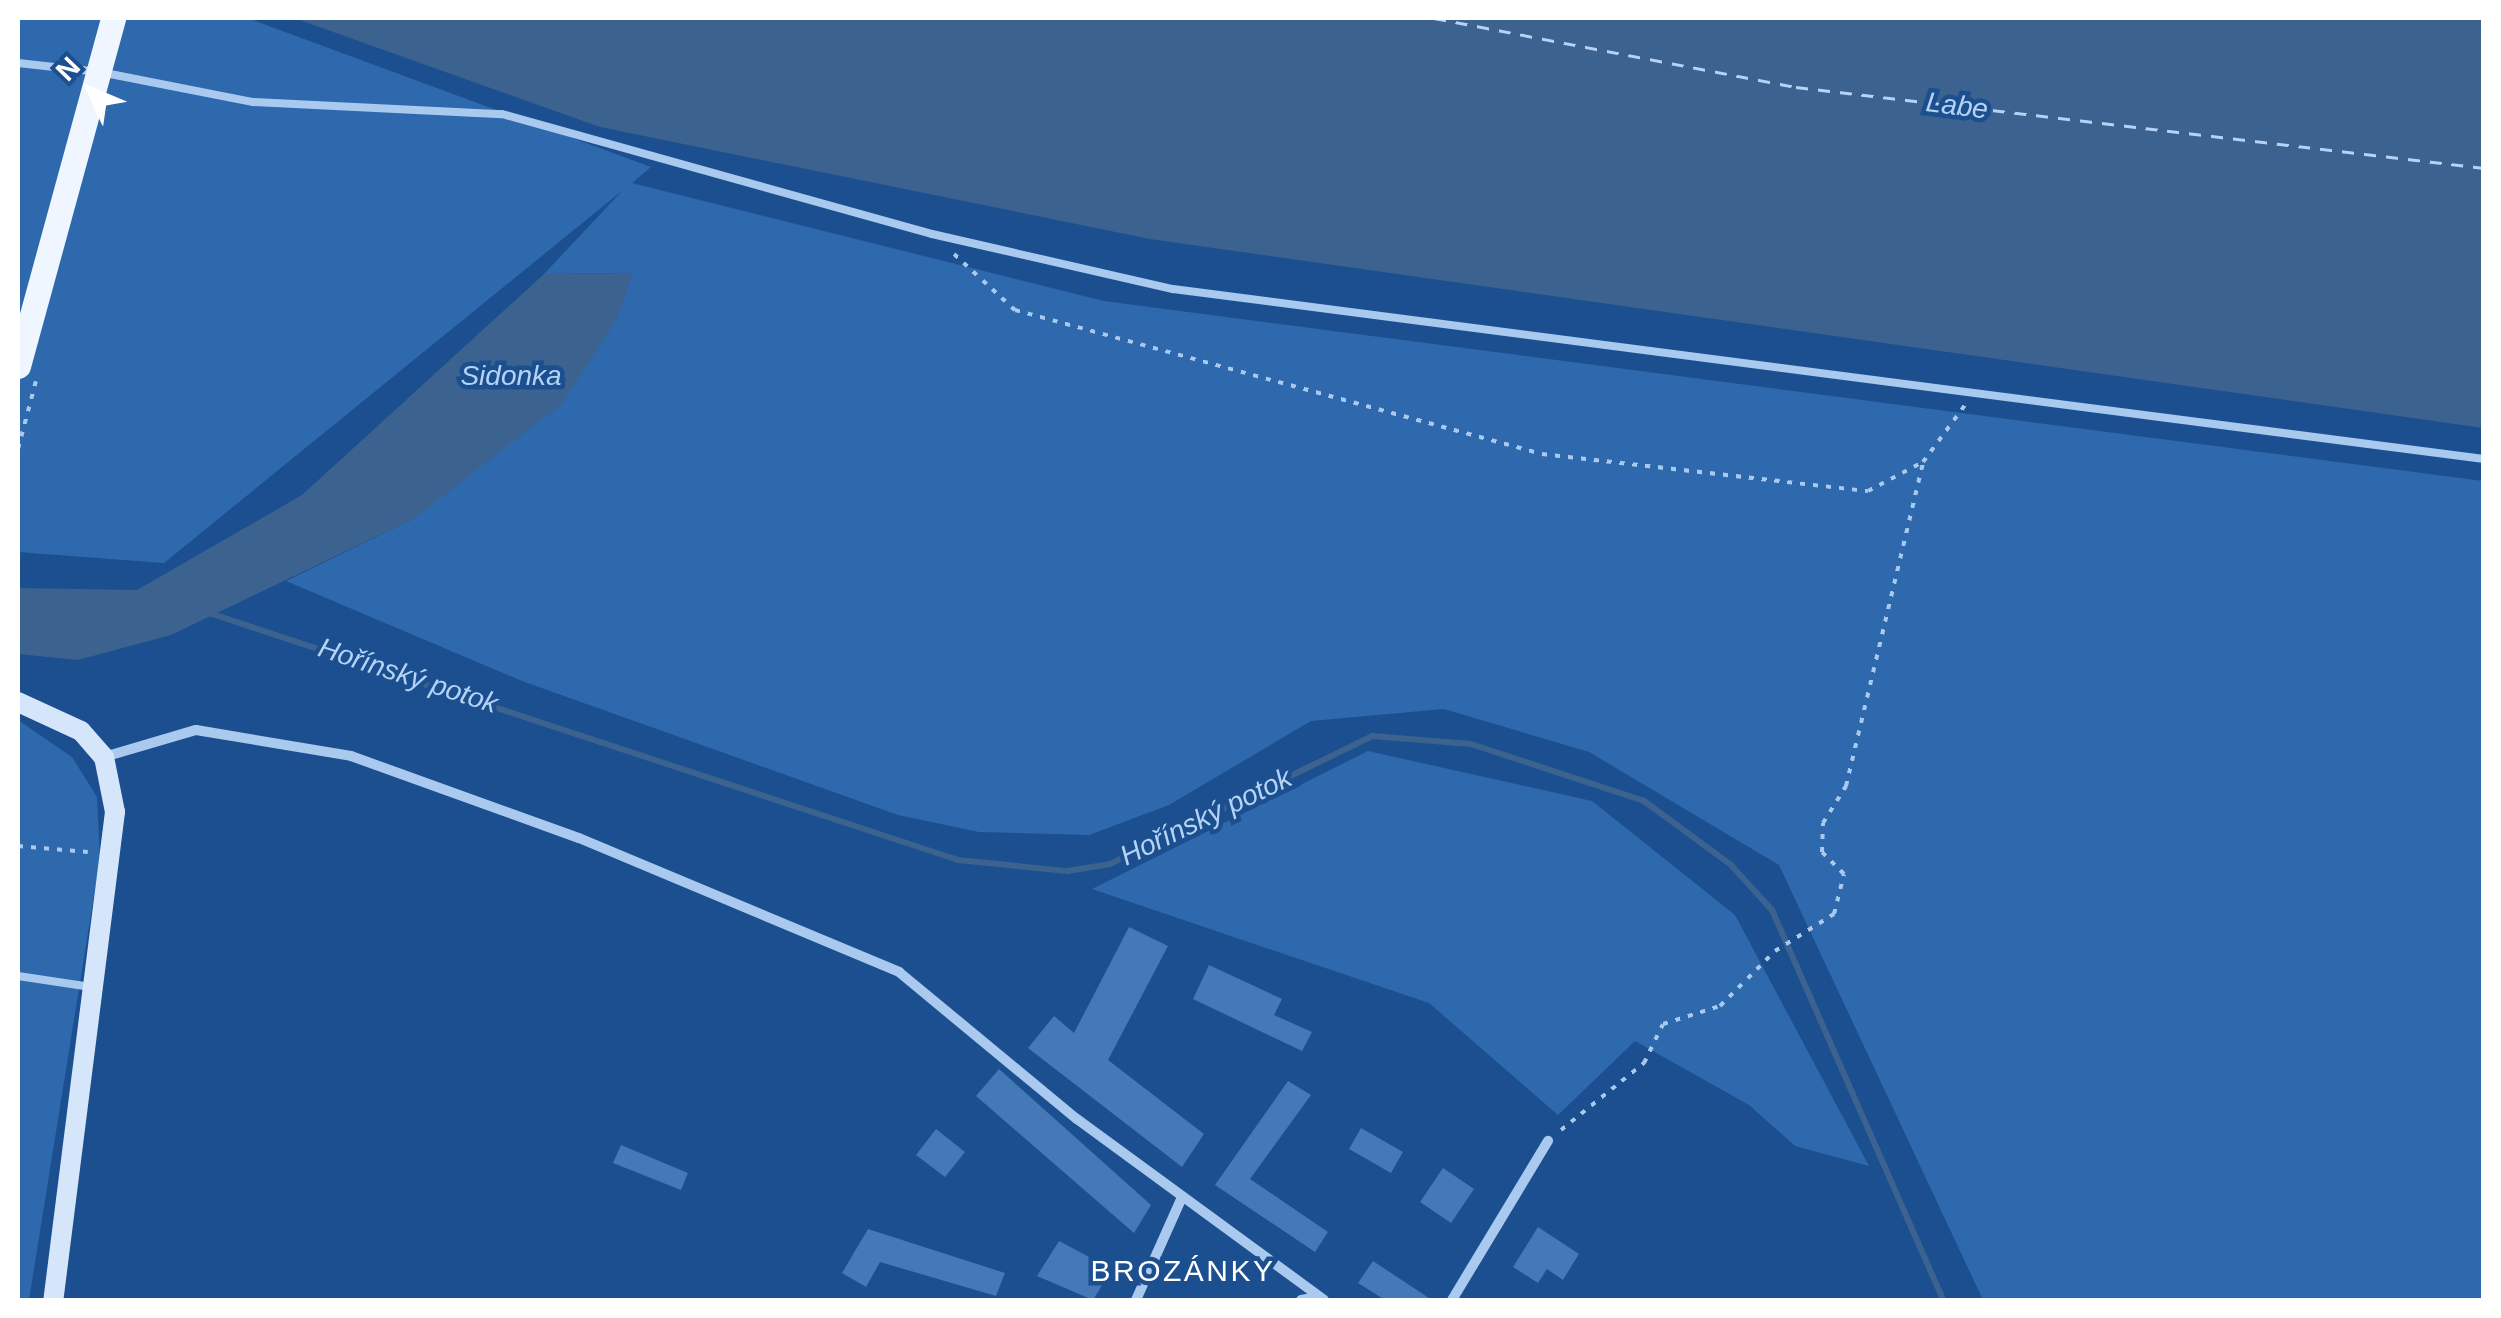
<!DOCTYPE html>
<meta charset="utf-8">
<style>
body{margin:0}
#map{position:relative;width:2501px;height:1318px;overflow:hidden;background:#1b4f8f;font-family:Arial,sans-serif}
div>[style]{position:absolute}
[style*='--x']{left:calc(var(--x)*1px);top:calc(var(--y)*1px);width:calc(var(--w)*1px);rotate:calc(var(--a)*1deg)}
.green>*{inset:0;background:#2e69ad}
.water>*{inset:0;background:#3c6290}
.stream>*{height:6px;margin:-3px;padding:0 3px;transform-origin:3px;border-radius:3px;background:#3c6290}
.ferry>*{height:2.5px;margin-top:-1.25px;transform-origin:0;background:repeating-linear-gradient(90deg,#b5d3f5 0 12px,transparent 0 22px)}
.building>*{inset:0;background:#4478b7}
.path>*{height:4px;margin-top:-2px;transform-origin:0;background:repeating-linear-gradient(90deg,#a9c9ee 0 5px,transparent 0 13px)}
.lane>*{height:8px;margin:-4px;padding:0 4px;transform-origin:4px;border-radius:4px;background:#a9c9ee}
.street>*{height:10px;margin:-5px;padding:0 5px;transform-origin:5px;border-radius:5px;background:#a9c9ee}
.secondary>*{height:20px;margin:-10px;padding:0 10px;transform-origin:10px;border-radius:10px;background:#d6e6fa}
.primary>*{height:25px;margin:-12.5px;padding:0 12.5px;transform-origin:12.5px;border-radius:12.5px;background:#f0f6ff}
span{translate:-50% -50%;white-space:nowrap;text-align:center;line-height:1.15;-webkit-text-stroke:9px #1b4f8f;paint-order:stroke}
.water-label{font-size:28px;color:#b5d3f5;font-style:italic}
.quarter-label{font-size:30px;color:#fff;letter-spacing:2.5px}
.frame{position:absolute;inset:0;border:20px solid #fff;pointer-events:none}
.north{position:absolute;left:40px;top:40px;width:100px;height:100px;-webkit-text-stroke:8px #1b4f8f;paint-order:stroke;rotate:314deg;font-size:28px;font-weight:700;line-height:40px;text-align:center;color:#fff}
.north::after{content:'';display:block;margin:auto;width:35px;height:45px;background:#fff;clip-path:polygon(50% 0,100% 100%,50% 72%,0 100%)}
</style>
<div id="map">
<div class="green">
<div style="clip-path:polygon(18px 18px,247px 18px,651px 167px,632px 183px,1104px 301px,2483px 481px,2483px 1300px,1983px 1300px,1779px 865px,1589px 752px,1444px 709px,1311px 721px,1169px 805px,1089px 835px,979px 832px,898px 815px,522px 681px,286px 581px,413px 519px,633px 273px,544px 274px,623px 190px,164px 563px,18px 552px)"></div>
<div style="clip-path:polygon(18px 720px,72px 757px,97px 797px,100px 858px,29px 1300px,18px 1300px)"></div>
<div style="clip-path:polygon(1368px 751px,1592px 801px,1735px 915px,1869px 1166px,1795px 1146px,1749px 1105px,1635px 1041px,1558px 1115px,1429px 1003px,1092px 889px)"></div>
</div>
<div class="water">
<div style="clip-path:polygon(294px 18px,2483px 18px,2483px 428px,1150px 239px,600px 127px)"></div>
<div style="clip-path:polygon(633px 273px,617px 319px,561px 405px,413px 519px,171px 635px,78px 660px,18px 654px,18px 588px,137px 590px,302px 495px,544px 274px)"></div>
</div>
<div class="stream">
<div style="--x:206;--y:612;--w:792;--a:18.25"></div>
<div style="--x:958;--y:860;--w:110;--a:5.8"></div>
<div style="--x:1067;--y:871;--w:44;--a:-9.2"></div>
<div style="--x:1110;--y:864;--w:292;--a:-26"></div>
<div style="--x:1372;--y:736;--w:99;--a:4.6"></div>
<div style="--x:1471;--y:744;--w:182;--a:18.2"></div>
<div style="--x:1644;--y:801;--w:108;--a:36.3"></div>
<div style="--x:1731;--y:865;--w:61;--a:47.7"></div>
<div style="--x:1772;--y:910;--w:426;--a:66.3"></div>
</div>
<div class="ferry">
<div style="--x:1434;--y:18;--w:369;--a:10.8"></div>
<div style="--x:1796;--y:87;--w:693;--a:6.71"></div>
</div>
<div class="building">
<div style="clip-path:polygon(1129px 927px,1168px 946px,1108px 1060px,1204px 1134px,1182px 1167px,1028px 1048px,1054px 1016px,1074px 1033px)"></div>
<div style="clip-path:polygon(1209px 965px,1282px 999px,1274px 1015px,1312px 1032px,1302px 1051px,1193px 999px)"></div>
<div style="clip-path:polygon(999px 1069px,1151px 1205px,1134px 1233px,976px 1096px)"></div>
<div style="clip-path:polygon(1288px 1081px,1311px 1095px,1250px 1179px,1328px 1232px,1315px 1252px,1215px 1185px)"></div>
<div style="clip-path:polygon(1361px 1128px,1403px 1152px,1391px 1173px,1349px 1149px)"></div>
<div style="clip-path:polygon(936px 1129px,965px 1152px,945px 1177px,916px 1155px)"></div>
<div style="clip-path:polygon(621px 1145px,688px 1173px,681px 1190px,613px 1163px)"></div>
<div style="clip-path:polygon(1443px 1168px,1474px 1189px,1451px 1223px,1420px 1202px)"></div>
<div style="clip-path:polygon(1538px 1227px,1579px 1254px,1563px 1280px,1547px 1269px,1538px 1283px,1513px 1267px)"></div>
<div style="clip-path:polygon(868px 1229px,1005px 1273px,996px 1296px,880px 1262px,866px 1287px,842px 1273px)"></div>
<div style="clip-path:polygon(1059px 1241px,1112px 1269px,1093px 1300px,1037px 1276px)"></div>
<div style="clip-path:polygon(1373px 1261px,1376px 1263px,1432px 1300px,1385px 1300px,1358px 1283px)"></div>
</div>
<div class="path">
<div style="--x:954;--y:254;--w:83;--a:42.6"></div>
<div style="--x:1015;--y:310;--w:546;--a:15.28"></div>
<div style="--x:1542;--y:454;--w:328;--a:6.5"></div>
<div style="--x:1868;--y:491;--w:62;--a:-27.8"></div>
<div style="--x:1923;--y:462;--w:71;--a:-53.6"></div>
<div style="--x:18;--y:449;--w:70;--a:-75.2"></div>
<div style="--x:18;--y:846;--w:70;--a:4.9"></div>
<div style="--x:1561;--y:1130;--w:107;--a:-38.9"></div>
<div style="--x:1644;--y:1063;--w:43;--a:-64"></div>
<div style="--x:1663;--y:1024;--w:60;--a:-17.5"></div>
<div style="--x:1720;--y:1006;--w:78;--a:-45"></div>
<div style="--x:1775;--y:951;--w:70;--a:-32.1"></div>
<div style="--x:1834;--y:914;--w:41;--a:-76"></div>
<div style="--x:1844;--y:874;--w:31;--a:-135"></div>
<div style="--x:1822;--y:852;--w:29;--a:-88"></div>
<div style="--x:1823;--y:823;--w:44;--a:-58.1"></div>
<div style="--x:1846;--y:786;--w:333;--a:-76.6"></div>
</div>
<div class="lane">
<div style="--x:18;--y:63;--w:73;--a:6.3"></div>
<div style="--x:105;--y:73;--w:151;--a:11.1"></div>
<div style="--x:253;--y:102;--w:249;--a:2.8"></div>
<div style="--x:502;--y:114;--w:446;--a:15.6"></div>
<div style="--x:932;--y:234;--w:247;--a:12.9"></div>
<div style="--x:1173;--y:289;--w:1322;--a:7.39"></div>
<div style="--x:18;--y:976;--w:74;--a:8.6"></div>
</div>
<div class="street">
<div style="--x:104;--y:757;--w:96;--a:-16.4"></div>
<div style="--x:196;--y:730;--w:157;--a:9.5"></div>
<div style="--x:351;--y:756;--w:242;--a:19.8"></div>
<div style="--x:579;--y:838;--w:347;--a:22.7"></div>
<div style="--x:899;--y:972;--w:231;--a:39.6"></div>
<div style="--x:1077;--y:1119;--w:306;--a:36.2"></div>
<div style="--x:1136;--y:1300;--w:113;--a:-65.9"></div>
<div style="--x:1301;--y:1300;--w:17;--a:-10"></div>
<div style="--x:1452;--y:1300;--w:186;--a:-58.9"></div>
</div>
<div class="secondary">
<div style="--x:18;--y:702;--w:69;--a:24.7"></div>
<div style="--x:81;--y:731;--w:35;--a:49"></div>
<div style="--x:104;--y:757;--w:56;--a:78.7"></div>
<div style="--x:115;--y:812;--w:492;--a:97.2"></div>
</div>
<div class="primary">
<div style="--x:18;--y:366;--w:361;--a:-74.7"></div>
</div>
<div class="water-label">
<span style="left:1957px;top:106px;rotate:7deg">Labe</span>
<span style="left:511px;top:376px">Sidonka</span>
<span style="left:408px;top:676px;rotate:18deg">Hořínský potok</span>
<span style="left:1206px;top:817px;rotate:-26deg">Hořínský potok</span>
</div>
<div class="quarter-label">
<span style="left:1183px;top:1271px">BROZÁNKY</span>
</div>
<div class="frame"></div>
<div class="north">N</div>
</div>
